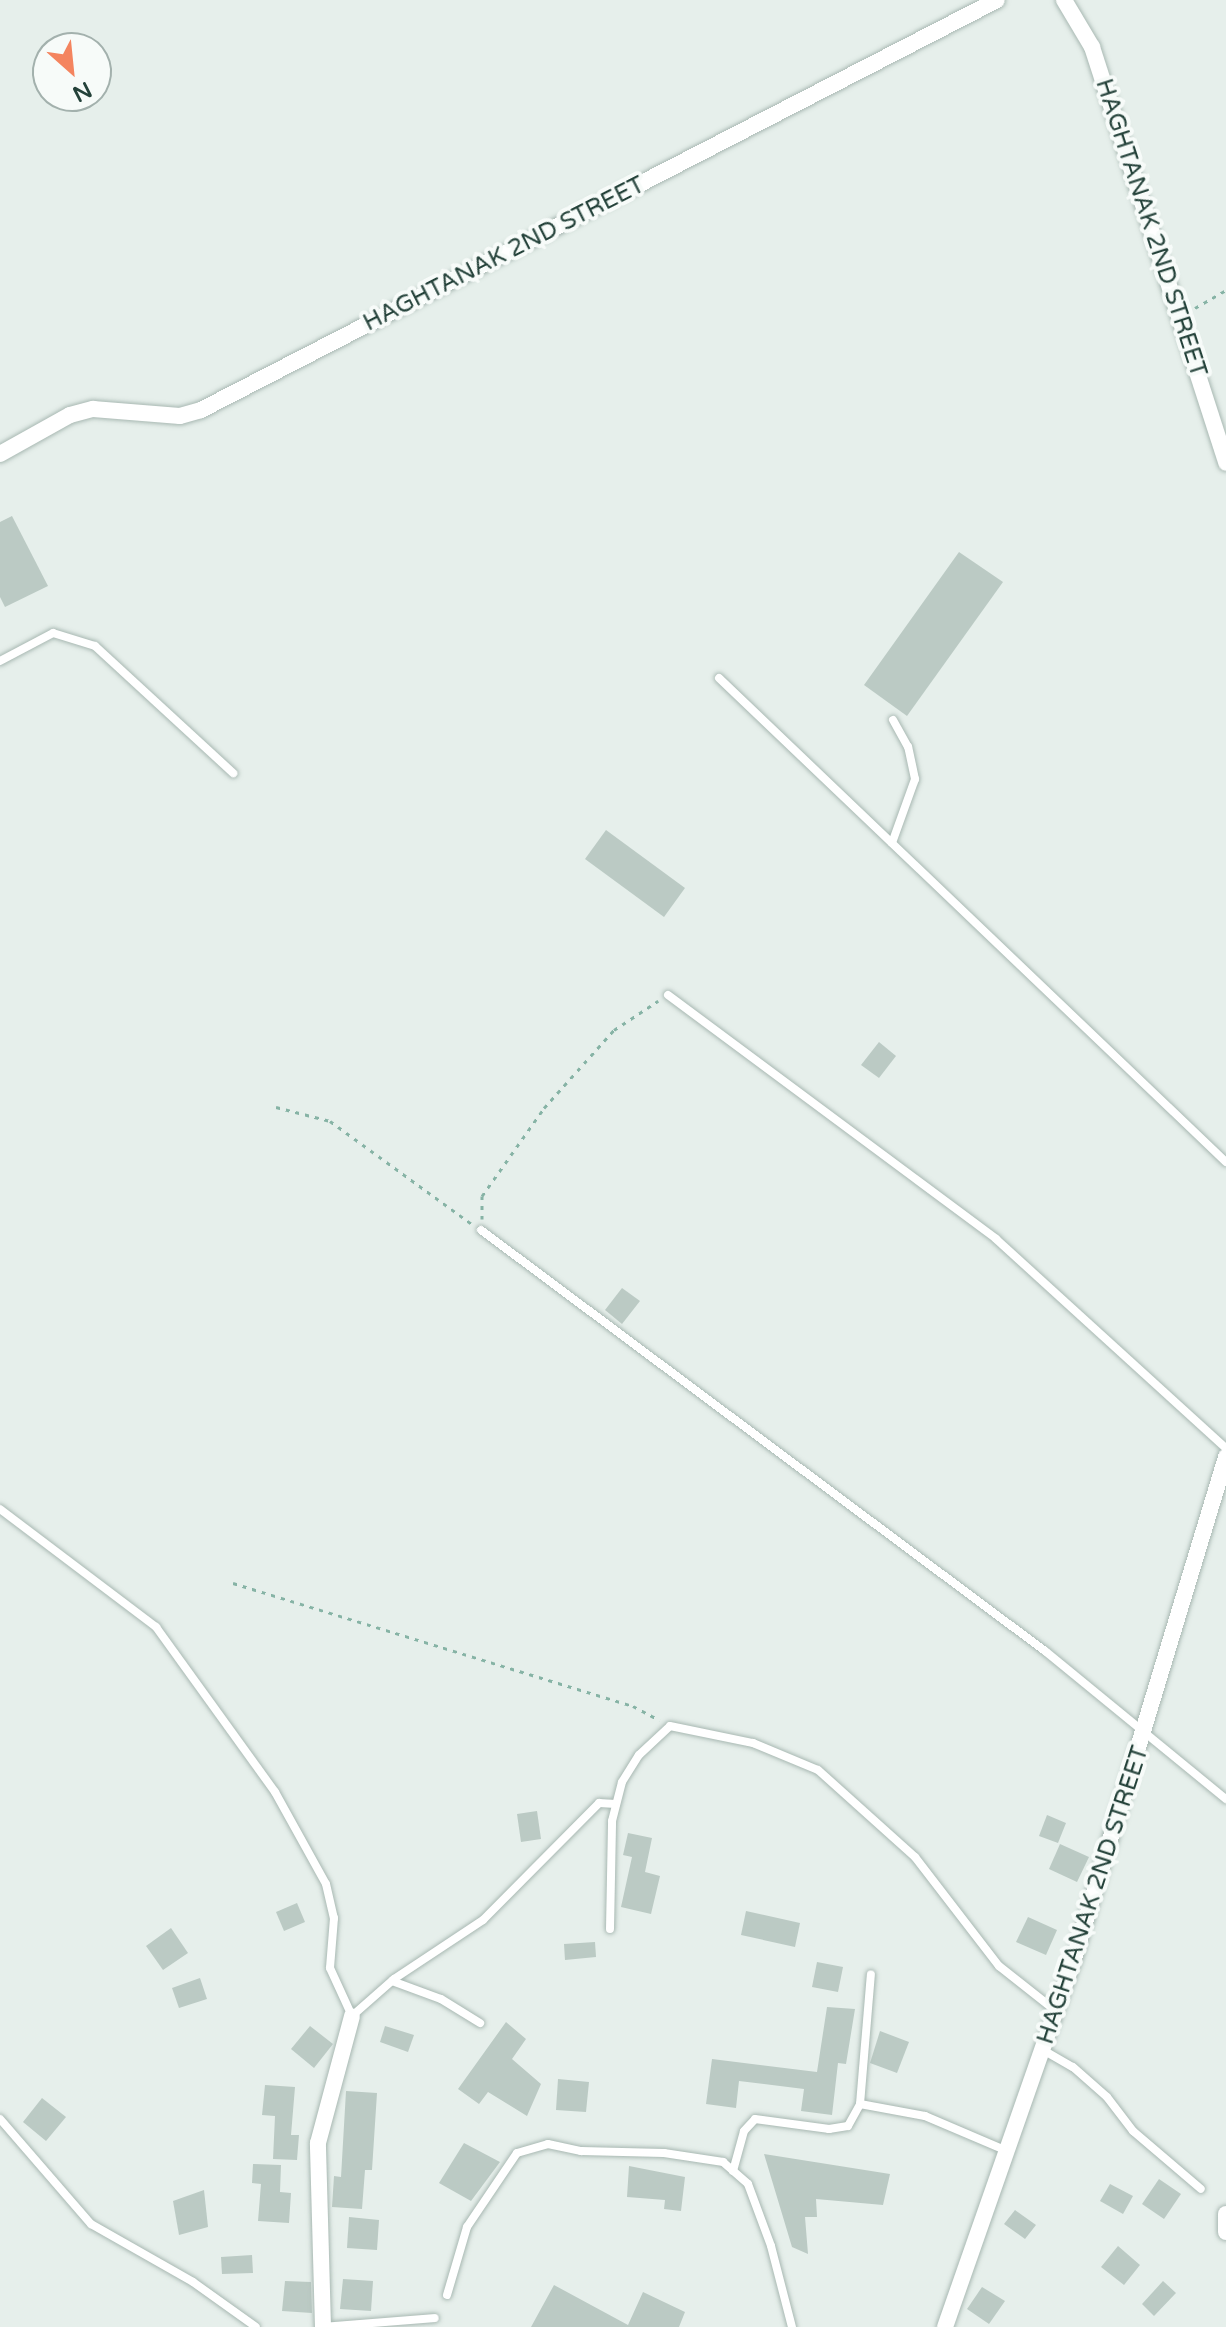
<!DOCTYPE html>
<style>
body{margin:0}
#map{position:relative;width:1226px;height:2327px;overflow:hidden;background:#e6efeb;font-family:"Varela Round",sans-serif}
div>[style]{position:absolute}
[style*='--x']{left:calc(var(--x)*1px);top:calc(var(--y)*1px);width:calc(var(--w)*1px);rotate:calc(var(--a)*1deg)}
.building>*{inset:0;background:#bbcac4}
.path>*{height:3px;margin-top:-1.5px;transform-origin:0;background:repeating-linear-gradient(90deg,#86b3a5 0 4px,transparent 0 10px)}
.roads{filter:drop-shadow(0 0 2px #a8b8b2) drop-shadow(0 0 2px #a8b8b2)}
.service>*{height:8px;margin:-4px;padding:0 4px;transform-origin:4px;border-radius:4px;background:#fff}
.minor>*{height:16px;margin:-8px;padding:0 8px;transform-origin:8px;border-radius:8px;background:#fff}
span{translate:-50% -50%;white-space:nowrap;text-align:center;line-height:1.15;-webkit-text-stroke:8px #f7fbf9;paint-order:stroke}
.street-label{font-size:24px;color:#24423a}
.north{position:absolute;left:32px;top:32px;width:80px;height:80px;box-sizing:border-box;background:#f7fbf9;border:2px solid #a3b1ad;border-radius:50%;rotate:153deg;font-size:22px;font-weight:700;line-height:32px;text-align:center;color:#24423a}
.north::after{content:'';display:block;margin:auto;width:28px;height:36px;background:#f4845f;clip-path:polygon(50% 0,100% 100%,50% 72%,0 100%)}
</style>
<div id="map">
<div class="building">
<div style="clip-path:polygon(12px 516px,48px 586px,5px 607px,0 597px,0 522px)"></div>
<div style="clip-path:polygon(959px 552px,1003px 582px,907px 716px,864px 685px)"></div>
<div style="clip-path:polygon(606px 830px,685px 888px,664px 917px,585px 859px)"></div>
<div style="clip-path:polygon(879px 1042px,896px 1056px,879px 1078px,861px 1065px)"></div>
<div style="clip-path:polygon(622px 1288px,640px 1301px,622px 1324px,605px 1310px)"></div>
<div style="clip-path:polygon(537px 1811px,541px 1839px,521px 1842px,517px 1814px)"></div>
<div style="clip-path:polygon(1047px 1815px,1066px 1823px,1058px 1843px,1039px 1836px)"></div>
<div style="clip-path:polygon(628px 1833px,652px 1838px,645px 1872px,660px 1876px,651px 1914px,621px 1907px,632px 1857px,623px 1855px)"></div>
<div style="clip-path:polygon(1060px 1844px,1089px 1857px,1077px 1882px,1049px 1869px)"></div>
<div style="clip-path:polygon(297px 1903px,305px 1922px,284px 1931px,276px 1912px)"></div>
<div style="clip-path:polygon(746px 1911px,800px 1923px,795px 1947px,741px 1935px)"></div>
<div style="clip-path:polygon(1028px 1917px,1057px 1930px,1046px 1955px,1016px 1942px)"></div>
<div style="clip-path:polygon(171px 1928px,188px 1953px,163px 1970px,146px 1946px)"></div>
<div style="clip-path:polygon(595px 1942px,596px 1957px,565px 1960px,564px 1944px)"></div>
<div style="clip-path:polygon(817px 1962px,843px 1967px,838px 1992px,812px 1987px)"></div>
<div style="clip-path:polygon(200px 1978px,207px 1999px,179px 2008px,172px 1988px)"></div>
<div style="clip-path:polygon(827px 2007px,855px 2009px,846px 2064px,838px 2063px,832px 2115px,801px 2111px,804px 2089px,739px 2081px,736px 2108px,706px 2104px,712px 2059px,817px 2072px)"></div>
<div style="clip-path:polygon(506px 2022px,526px 2039px,512px 2059px,541px 2084px,527px 2116px,488px 2092px,479px 2104px,458px 2089px)"></div>
<div style="clip-path:polygon(310px 2026px,333px 2044px,314px 2068px,291px 2049px)"></div>
<div style="clip-path:polygon(385px 2026px,414px 2035px,408px 2052px,380px 2042px)"></div>
<div style="clip-path:polygon(880px 2031px,909px 2042px,897px 2073px,870px 2063px)"></div>
<div style="clip-path:polygon(558px 2079px,589px 2082px,586px 2112px,556px 2110px)"></div>
<div style="clip-path:polygon(265px 2085px,295px 2087px,291px 2135px,299px 2135px,297px 2160px,273px 2159px,275px 2116px,262px 2115px)"></div>
<div style="clip-path:polygon(346px 2091px,377px 2093px,372px 2170px,365px 2170px,362px 2209px,332px 2207px,334px 2176px,341px 2177px)"></div>
<div style="clip-path:polygon(42px 2098px,66px 2117px,46px 2141px,23px 2122px)"></div>
<div style="clip-path:polygon(464px 2143px,500px 2162px,471px 2201px,439px 2183px)"></div>
<div style="clip-path:polygon(764px 2154px,890px 2174px,883px 2205px,816px 2199px,817px 2217px,805px 2217px,808px 2254px,792px 2247px)"></div>
<div style="clip-path:polygon(253px 2164px,281px 2165px,280px 2192px,291px 2193px,289px 2223px,258px 2221px,261px 2184px,252px 2183px)"></div>
<div style="clip-path:polygon(629px 2166px,685px 2177px,681px 2211px,664px 2209px,665px 2200px,627px 2197px)"></div>
<div style="clip-path:polygon(1159px 2179px,1181px 2194px,1164px 2219px,1142px 2204px)"></div>
<div style="clip-path:polygon(1110px 2184px,1133px 2196px,1123px 2214px,1100px 2201px)"></div>
<div style="clip-path:polygon(204px 2190px,208px 2227px,179px 2235px,173px 2201px)"></div>
<div style="clip-path:polygon(1015px 2210px,1036px 2225px,1025px 2239px,1004px 2224px)"></div>
<div style="clip-path:polygon(349px 2217px,379px 2220px,377px 2250px,347px 2248px)"></div>
<div style="clip-path:polygon(1118px 2246px,1140px 2265px,1124px 2285px,1101px 2267px)"></div>
<div style="clip-path:polygon(252px 2255px,253px 2273px,222px 2274px,221px 2257px)"></div>
<div style="clip-path:polygon(343px 2279px,373px 2281px,371px 2311px,340px 2309px)"></div>
<div style="clip-path:polygon(285px 2281px,311px 2282px,312px 2313px,282px 2311px)"></div>
<div style="clip-path:polygon(1163px 2281px,1176px 2293px,1154px 2316px,1142px 2304px)"></div>
<div style="clip-path:polygon(554px 2285px,628px 2325px,643px 2292px,685px 2312px,679px 2327px,531px 2327px)"></div>
<div style="clip-path:polygon(982px 2287px,1005px 2301px,989px 2324px,967px 2309px)"></div>
</div>
<div class="path">
<div style="--x:1195;--y:308;--w:36;--a:-30"></div>
<div style="--x:276;--y:1107;--w:56;--a:14.5"></div>
<div style="--x:330;--y:1121;--w:175;--a:36"></div>
<div style="--x:482;--y:1219;--w:23;--a:-90"></div>
<div style="--x:482;--y:1196;--w:108;--a:-54.8"></div>
<div style="--x:544;--y:1108;--w:105;--a:-48.1"></div>
<div style="--x:614;--y:1030;--w:53;--a:-33.4"></div>
<div style="--x:233;--y:1583;--w:418;--a:17.1"></div>
<div style="--x:633;--y:1706;--w:30;--a:28"></div>
</div>
<div class="roads">
<div class="service">
<div style="--x:0;--y:661;--w:60;--a:-27.8"></div>
<div style="--x:53;--y:633;--w:44;--a:17.2"></div>
<div style="--x:95;--y:646;--w:188;--a:42.6"></div>
<div style="--x:719;--y:678;--w:701;--a:43.67"></div>
<div style="--x:892;--y:843;--w:68;--a:-70.2"></div>
<div style="--x:915;--y:779;--w:33;--a:-102"></div>
<div style="--x:908;--y:747;--w:31;--a:-119"></div>
<div style="--x:668;--y:995;--w:409;--a:36.6"></div>
<div style="--x:996;--y:1239;--w:311;--a:42.3"></div>
<div style="--x:481;--y:1230;--w:704;--a:36.74"></div>
<div style="--x:1045;--y:1651;--w:234;--a:39.3"></div>
<div style="--x:0;--y:1509;--w:196;--a:37.1"></div>
<div style="--x:156;--y:1627;--w:203;--a:54.2"></div>
<div style="--x:275;--y:1792;--w:105;--a:61"></div>
<div style="--x:326;--y:1884;--w:35;--a:77"></div>
<div style="--x:334;--y:1918;--w:50;--a:94.6"></div>
<div style="--x:330;--y:1968;--w:53;--a:65.4"></div>
<div style="--x:352;--y:2016;--w:56;--a:-41.4"></div>
<div style="--x:394;--y:1979;--w:107;--a:-33.5"></div>
<div style="--x:483;--y:1920;--w:165;--a:-45.2"></div>
<div style="--x:599;--y:1803;--w:17;--a:3"></div>
<div style="--x:610;--y:1929;--w:108;--a:-88.9"></div>
<div style="--x:612;--y:1821;--w:40;--a:-75.6"></div>
<div style="--x:622;--y:1782;--w:32;--a:-58"></div>
<div style="--x:639;--y:1755;--w:42;--a:-43.1"></div>
<div style="--x:670;--y:1726;--w:85;--a:11.6"></div>
<div style="--x:753;--y:1743;--w:70;--a:22.6"></div>
<div style="--x:818;--y:1770;--w:130;--a:41.9"></div>
<div style="--x:915;--y:1857;--w:138;--a:52.4"></div>
<div style="--x:999;--y:1966;--w:73;--a:38.3"></div>
<div style="--x:392;--y:1981;--w:52;--a:20.2"></div>
<div style="--x:441;--y:1999;--w:46;--a:31.6"></div>
<div style="--x:1043;--y:2050;--w:34;--a:30"></div>
<div style="--x:1073;--y:2067;--w:45;--a:41.4"></div>
<div style="--x:1107;--y:2097;--w:43;--a:52.6"></div>
<div style="--x:1133;--y:2131;--w:89;--a:40.5"></div>
<div style="--x:860;--y:2104;--w:66;--a:10.5"></div>
<div style="--x:925;--y:2116;--w:89;--a:23.1"></div>
<div style="--x:0;--y:2119;--w:139;--a:49.1"></div>
<div style="--x:91;--y:2224;--w:117;--a:29.6"></div>
<div style="--x:193;--y:2282;--w:77;--a:35.5"></div>
<div style="--x:733;--y:2171;--w:41;--a:-74.6"></div>
<div style="--x:744;--y:2131;--w:16;--a:-47"></div>
<div style="--x:755;--y:2119;--w:75;--a:7.7"></div>
<div style="--x:829;--y:2129;--w:19;--a:-9"></div>
<div style="--x:848;--y:2126;--w:25;--a:-61"></div>
<div style="--x:860;--y:2104;--w:130;--a:-85.2"></div>
<div style="--x:447;--y:2295;--w:71;--a:-73.6"></div>
<div style="--x:467;--y:2227;--w:89;--a:-56"></div>
<div style="--x:517;--y:2153;--w:32;--a:-16"></div>
<div style="--x:548;--y:2144;--w:34;--a:12"></div>
<div style="--x:581;--y:2151;--w:83;--a:1.4"></div>
<div style="--x:664;--y:2153;--w:60;--a:8.7"></div>
<div style="--x:723;--y:2162;--w:33;--a:41"></div>
<div style="--x:748;--y:2184;--w:66;--a:69.6"></div>
<div style="--x:771;--y:2246;--w:84;--a:75.5"></div>
<div style="--x:323;--y:2327;--w:112;--a:-4.6"></div>
</div>
<div class="minor">
<div style="--x:1064;--y:0;--w:55;--a:59.2"></div>
<div style="--x:1092;--y:47;--w:437;--a:72.1"></div>
<div style="--x:0;--y:454;--w:80;--a:-29.1"></div>
<div style="--x:70;--y:415;--w:24;--a:-15"></div>
<div style="--x:93;--y:409;--w:87;--a:4.6"></div>
<div style="--x:180;--y:416;--w:22;--a:-16"></div>
<div style="--x:201;--y:410;--w:895;--a:-27.25"></div>
<div style="--x:1226;--y:2214;--w:18;--a:90"></div>
<div style="--x:323;--y:2327;--w:184;--a:-91.6"></div>
<div style="--x:318;--y:2143;--w:131;--a:-75"></div>
<div style="--x:945;--y:2327;--w:387;--a:-70.7"></div>
<div style="--x:1073;--y:1962;--w:528;--a:-73.14"></div>
</div>
</div>
<div class="street-label">
<span style="left:1151px;top:228px;rotate:72deg">HAGHTANAK 2ND STREET</span>
<span style="left:504px;top:254px;rotate:-27deg">HAGHTANAK 2ND STREET</span>
<span style="left:1093px;top:1895px;rotate:-72deg">HAGHTANAK 2ND STREET</span>
</div>
<div class="north">N</div>
</div>
